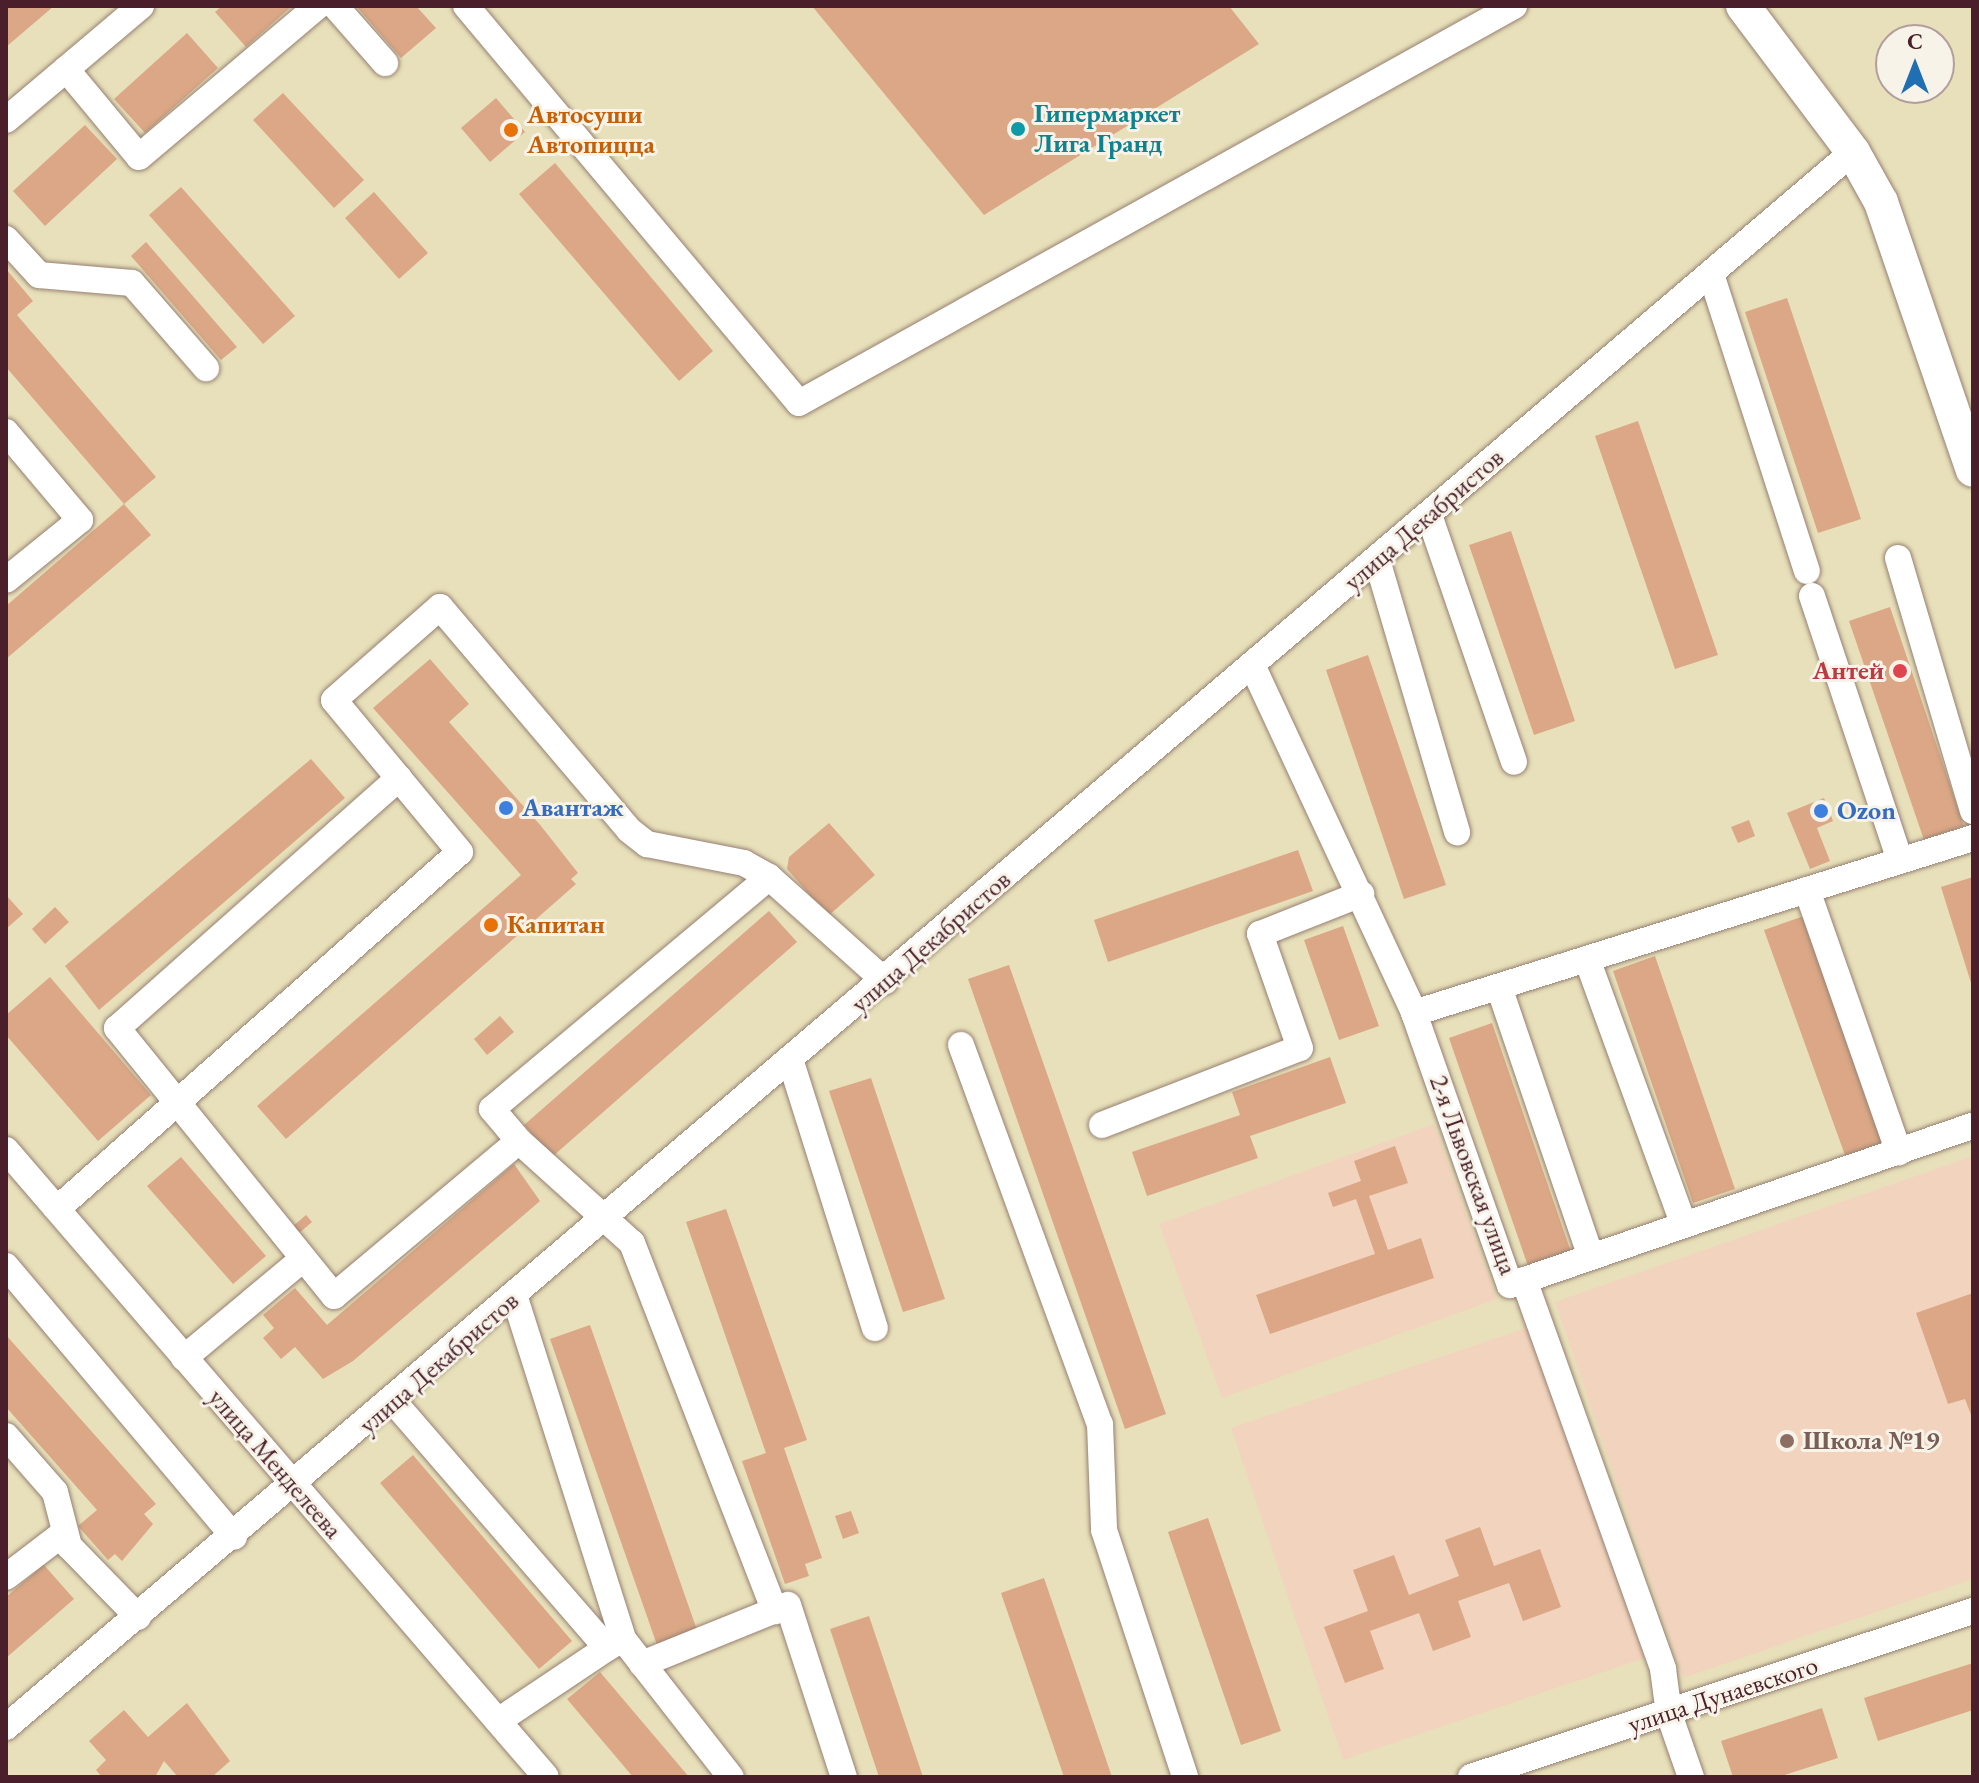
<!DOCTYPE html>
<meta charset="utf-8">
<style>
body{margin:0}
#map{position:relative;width:1979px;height:1783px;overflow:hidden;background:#e7e0ba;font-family:"EB Garamond",serif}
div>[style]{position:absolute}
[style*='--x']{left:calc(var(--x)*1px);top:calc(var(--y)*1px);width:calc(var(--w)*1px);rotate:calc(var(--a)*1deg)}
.built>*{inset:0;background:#f2d4be}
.building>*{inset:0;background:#dba786}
.roads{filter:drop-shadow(0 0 2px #988072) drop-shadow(0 0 2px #988072)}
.minor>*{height:26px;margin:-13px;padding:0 13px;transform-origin:13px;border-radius:13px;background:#fff}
.major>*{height:34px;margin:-17px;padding:0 17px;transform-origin:17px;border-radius:17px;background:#fff}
.dots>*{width:22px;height:22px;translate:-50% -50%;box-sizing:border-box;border:4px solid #f7f3e8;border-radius:50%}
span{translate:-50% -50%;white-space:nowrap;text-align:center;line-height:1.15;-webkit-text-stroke:6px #f7f3e8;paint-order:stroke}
.culture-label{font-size:26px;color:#0d838f;font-weight:700}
.left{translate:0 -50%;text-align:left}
.food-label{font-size:26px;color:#c56008;font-weight:700}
.street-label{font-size:26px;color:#4a1f2b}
.health-label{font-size:26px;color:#be3a42;font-weight:700}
.right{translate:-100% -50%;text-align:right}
.shop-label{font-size:26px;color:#366cbe;font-weight:700}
.education-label{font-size:26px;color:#785e54;font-weight:700}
.frame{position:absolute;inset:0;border:8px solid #4a1f2b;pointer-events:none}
.north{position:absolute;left:1875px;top:24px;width:80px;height:80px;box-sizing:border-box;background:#f7f3e8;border:2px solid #b29e9c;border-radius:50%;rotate:0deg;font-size:22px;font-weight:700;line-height:32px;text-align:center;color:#4a1f2b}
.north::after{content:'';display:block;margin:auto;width:28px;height:36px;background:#1f6fb2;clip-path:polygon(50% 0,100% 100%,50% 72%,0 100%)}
</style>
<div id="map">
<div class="built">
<div style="clip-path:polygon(1434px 1124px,1497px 1299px,1222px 1398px,1159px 1224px)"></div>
<div style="clip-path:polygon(1973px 1156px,1973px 1579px,1683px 1678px,1555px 1302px)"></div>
<div style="clip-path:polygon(1532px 1326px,1645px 1658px,1343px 1760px,1231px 1428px)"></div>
</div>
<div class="building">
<div style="clip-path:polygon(6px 6px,54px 6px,6px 47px)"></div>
<div style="clip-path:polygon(222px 6px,292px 6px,246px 47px,215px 12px)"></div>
<div style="clip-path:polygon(356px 6px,416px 6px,436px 28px,401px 58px)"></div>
<div style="clip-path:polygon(812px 6px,1229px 6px,1259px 44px,984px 215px)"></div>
<div style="clip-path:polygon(187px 33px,218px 68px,145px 133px,114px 99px)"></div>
<div style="clip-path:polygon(283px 93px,364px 180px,334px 208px,253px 120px)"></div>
<div style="clip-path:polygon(496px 98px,525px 132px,490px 162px,461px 128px)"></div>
<div style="clip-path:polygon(85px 125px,117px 159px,45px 226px,13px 191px)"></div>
<div style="clip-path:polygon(555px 163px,713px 351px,679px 381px,519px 194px)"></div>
<div style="clip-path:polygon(181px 187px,295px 316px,263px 344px,149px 215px)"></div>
<div style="clip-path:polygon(374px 192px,428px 253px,399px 279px,345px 218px)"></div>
<div style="clip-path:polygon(146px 242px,237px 347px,221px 360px,131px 256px)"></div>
<div style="clip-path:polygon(6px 269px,33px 301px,17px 315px,156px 477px,124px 504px,151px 535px,6px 659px,6px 606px,124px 504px,6px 367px)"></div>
<div style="clip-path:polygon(1787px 298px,1861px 519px,1818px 533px,1745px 312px)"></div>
<div style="clip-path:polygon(1638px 421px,1718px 655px,1675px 669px,1595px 436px)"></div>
<div style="clip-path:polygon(1511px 531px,1575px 721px,1534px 735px,1469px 545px)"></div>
<div style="clip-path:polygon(1890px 607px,1964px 826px,1924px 840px,1849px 621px)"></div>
<div style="clip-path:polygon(1368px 655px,1446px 885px,1404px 899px,1326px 670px)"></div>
<div style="clip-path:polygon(430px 659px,469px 704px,449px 722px,541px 826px,578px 873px,571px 879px,576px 884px,286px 1139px,257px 1106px,521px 875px,373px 708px)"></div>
<div style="clip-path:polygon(311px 759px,345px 798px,99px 1010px,65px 966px)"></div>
<div style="clip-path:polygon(1824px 798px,1833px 821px,1817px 828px,1830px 861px,1810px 869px,1787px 813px)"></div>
<div style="clip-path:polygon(1749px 820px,1755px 836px,1738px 843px,1731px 827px)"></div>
<div style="clip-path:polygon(829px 823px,875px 875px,828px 916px,787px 869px,789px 857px)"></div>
<div style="clip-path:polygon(1298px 850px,1313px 891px,1108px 962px,1094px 920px)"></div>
<div style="clip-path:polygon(1973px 877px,1973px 986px,1972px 986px,1941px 887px)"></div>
<div style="clip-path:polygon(6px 895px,23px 914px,6px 929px)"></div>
<div style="clip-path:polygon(55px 907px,69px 922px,45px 944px,32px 929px)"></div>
<div style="clip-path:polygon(769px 911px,797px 942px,552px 1157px,524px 1125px)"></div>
<div style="clip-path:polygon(1804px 916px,1886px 1144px,1846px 1158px,1764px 930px)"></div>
<div style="clip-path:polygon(1343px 926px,1379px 1026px,1339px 1040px,1304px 940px)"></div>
<div style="clip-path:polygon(1655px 956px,1735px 1189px,1693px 1203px,1613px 971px)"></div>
<div style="clip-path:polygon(1009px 965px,1166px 1414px,1125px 1429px,968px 979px)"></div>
<div style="clip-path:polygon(50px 977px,151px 1095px,98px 1141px,6px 1035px,6px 1015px)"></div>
<div style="clip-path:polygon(500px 1016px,514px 1032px,487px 1055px,474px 1039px)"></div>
<div style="clip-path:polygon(1492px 1023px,1571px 1252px,1528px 1266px,1449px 1038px)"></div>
<div style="clip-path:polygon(1330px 1057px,1346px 1103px,1250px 1136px,1258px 1158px,1147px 1196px,1132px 1152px,1240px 1115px,1232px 1092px)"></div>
<div style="clip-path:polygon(871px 1078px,945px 1299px,903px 1312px,829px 1091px)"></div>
<div style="clip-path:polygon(1395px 1146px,1408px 1183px,1369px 1196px,1388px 1250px,1421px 1238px,1434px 1278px,1270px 1334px,1256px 1295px,1375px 1254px,1356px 1199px,1333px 1207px,1328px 1193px,1361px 1181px,1354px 1161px)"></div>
<div style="clip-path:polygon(181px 1157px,266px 1256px,233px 1284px,147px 1186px)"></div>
<div style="clip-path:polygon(514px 1164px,540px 1201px,353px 1361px,323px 1379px,295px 1347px,281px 1359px,263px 1338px,274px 1328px,263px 1315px,295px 1288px,327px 1325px)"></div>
<div style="clip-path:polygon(726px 1209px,807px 1440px,784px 1448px,822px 1558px,805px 1564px,809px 1576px,785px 1584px,742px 1461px,766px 1453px,686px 1222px)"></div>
<div style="clip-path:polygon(306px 1215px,312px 1222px,298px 1234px,292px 1227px)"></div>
<div style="clip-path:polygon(1973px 1293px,1973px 1420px,1965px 1399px,1948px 1404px,1916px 1313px)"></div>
<div style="clip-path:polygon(590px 1325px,697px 1630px,657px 1645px,550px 1339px)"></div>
<div style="clip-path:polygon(6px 1335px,156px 1504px,144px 1514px,153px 1524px,122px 1561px,115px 1554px,108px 1560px,78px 1526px,97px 1510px,6px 1407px)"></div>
<div style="clip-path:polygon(413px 1455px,572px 1641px,539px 1669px,380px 1483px)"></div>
<div style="clip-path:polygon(851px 1511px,859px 1533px,843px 1539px,835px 1516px)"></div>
<div style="clip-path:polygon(1208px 1518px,1281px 1731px,1241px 1745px,1168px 1532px)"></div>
<div style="clip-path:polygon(1480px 1527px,1494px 1566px,1540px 1549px,1561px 1607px,1523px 1621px,1509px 1583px,1458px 1601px,1471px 1637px,1433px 1651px,1419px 1613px,1370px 1631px,1384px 1669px,1345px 1683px,1324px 1627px,1368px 1611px,1353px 1570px,1394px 1555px,1409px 1595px,1459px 1576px,1445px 1540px)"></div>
<div style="clip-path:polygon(44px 1565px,74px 1599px,6px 1658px,6px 1597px)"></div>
<div style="clip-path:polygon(1044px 1578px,1112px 1777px,1064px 1777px,1001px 1593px)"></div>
<div style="clip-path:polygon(869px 1616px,923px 1777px,879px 1777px,830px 1629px)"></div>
<div style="clip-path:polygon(1973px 1663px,1973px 1710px,1878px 1741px,1864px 1698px)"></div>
<div style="clip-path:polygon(600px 1672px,689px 1777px,633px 1777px,567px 1699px)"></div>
<div style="clip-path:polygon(187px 1703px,230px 1761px,212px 1777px,178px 1777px,164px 1761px,155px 1777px,102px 1777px,96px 1770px,106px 1760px,89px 1741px,124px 1710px,148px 1737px)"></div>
<div style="clip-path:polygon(1822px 1708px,1838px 1758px,1778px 1777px,1733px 1777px,1721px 1741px)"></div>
</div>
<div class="roads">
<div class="minor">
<div style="--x:335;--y:6;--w:76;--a:48.7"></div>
<div style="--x:466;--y:6;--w:518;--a:50.01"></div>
<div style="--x:799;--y:403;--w:818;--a:-29.04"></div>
<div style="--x:66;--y:69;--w:114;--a:50.3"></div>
<div style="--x:139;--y:157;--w:234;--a:-40.2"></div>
<div style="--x:6;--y:120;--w:177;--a:-40.2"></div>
<div style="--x:6;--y:239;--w:49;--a:47.5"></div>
<div style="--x:39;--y:275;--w:93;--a:4.9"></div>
<div style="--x:132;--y:283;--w:113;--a:49"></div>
<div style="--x:1711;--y:274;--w:312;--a:72.1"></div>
<div style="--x:6;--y:432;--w:115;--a:49.9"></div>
<div style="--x:80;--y:520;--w:95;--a:141"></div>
<div style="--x:1429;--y:515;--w:261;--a:71"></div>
<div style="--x:1898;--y:558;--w:264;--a:73.5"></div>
<div style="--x:1377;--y:560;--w:284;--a:73.6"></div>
<div style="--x:1812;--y:596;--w:279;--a:71.6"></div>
<div style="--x:1253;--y:667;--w:382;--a:65"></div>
<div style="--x:1414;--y:1013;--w:288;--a:70.6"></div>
<div style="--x:1510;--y:1285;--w:490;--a:-19"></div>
<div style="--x:399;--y:778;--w:377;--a:138.4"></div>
<div style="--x:117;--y:1028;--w:345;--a:51"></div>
<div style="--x:334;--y:1296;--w:241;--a:-40"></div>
<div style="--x:519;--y:1141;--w:152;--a:42.1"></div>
<div style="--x:632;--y:1243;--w:395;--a:68.8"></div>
<div style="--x:1807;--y:890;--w:278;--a:70.7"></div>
<div style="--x:1587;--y:959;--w:283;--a:70"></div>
<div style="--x:1499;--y:987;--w:285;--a:71.2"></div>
<div style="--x:1414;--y:1013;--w:586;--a:-17.38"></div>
<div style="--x:961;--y:1045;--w:404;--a:69.9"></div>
<div style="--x:1100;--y:1424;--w:106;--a:87.8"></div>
<div style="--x:1104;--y:1530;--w:260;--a:71.8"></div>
<div style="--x:791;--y:1062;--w:279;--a:72.5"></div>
<div style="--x:1102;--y:1125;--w:212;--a:-21.3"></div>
<div style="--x:1300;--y:1048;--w:121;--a:-109.3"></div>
<div style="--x:1260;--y:934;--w:109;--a:-21.6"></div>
<div style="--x:519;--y:1141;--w:42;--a:-130.2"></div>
<div style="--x:492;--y:1109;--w:361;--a:-39.9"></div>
<div style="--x:6;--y:1150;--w:827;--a:49.26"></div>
<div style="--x:57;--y:1209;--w:538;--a:-41.54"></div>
<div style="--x:460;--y:852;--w:197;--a:-129.7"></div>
<div style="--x:334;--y:700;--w:141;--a:-41.3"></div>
<div style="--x:440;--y:607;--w:292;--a:49.7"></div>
<div style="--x:629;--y:830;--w:23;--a:38"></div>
<div style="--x:647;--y:844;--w:99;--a:11.1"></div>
<div style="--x:744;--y:863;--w:29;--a:29"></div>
<div style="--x:769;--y:877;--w:156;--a:41.9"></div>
<div style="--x:6;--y:1266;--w:354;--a:49.9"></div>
<div style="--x:1524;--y:1280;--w:413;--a:70.3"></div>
<div style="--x:1663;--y:1669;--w:45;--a:82.4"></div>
<div style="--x:1669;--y:1714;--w:67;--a:70.8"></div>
<div style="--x:515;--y:1298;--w:358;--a:72.4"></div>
<div style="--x:623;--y:1639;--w:175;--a:52"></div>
<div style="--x:184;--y:1358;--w:155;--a:-39.8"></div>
<div style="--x:393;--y:1401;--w:327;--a:49.1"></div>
<div style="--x:607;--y:1648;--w:18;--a:-29"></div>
<div style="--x:6;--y:1436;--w:74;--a:48.8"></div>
<div style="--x:55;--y:1492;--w:56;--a:75.5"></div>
<div style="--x:69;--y:1546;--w:99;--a:45.8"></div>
<div style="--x:6;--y:1577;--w:74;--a:-37.3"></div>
<div style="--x:642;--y:1664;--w:157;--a:-22"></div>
<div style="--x:788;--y:1605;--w:181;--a:72"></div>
<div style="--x:498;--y:1721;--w:131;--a:-33.8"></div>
<div style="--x:6;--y:1727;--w:2427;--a:-40.46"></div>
<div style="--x:1471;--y:1777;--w:529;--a:-18.3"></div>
</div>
<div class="major">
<div style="--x:1743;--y:6;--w:183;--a:53"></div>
<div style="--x:1853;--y:152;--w:57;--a:60.8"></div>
<div style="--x:1881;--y:202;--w:283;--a:71.1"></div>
</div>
</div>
<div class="dots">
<div style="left:1018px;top:129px;background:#0f9aa8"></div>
<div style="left:511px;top:130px;background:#e8710a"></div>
<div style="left:1900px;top:671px;background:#e0444e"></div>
<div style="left:506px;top:808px;background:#3f7fe0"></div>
<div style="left:1821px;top:811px;background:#3f7fe0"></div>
<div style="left:491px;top:925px;background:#e8710a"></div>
<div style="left:1787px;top:1441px;background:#8d6e63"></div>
</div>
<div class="culture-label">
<span class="left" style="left:1034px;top:129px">Гипермаркет<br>Лига Гранд</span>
</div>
<div class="food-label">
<span class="left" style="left:527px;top:130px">Автосуши<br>Автопицца</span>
<span class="left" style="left:507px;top:925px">Капитан</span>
</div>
<div class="street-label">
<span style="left:1424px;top:520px;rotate:-41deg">улица Декабристов</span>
<span style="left:931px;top:942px;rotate:-41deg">улица Декабристов</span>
<span style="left:1473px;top:1175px;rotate:70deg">2-я Львовская улица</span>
<span style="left:439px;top:1363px;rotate:-41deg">улица Декабристов</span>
<span style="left:275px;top:1464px;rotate:49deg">улица Менделеева</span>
<span style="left:1723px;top:1695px;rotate:-18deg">улица Дунаевского</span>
</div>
<div class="health-label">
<span class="right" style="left:1884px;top:671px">Антей</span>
</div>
<div class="shop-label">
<span class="left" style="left:522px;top:808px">Авантаж</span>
<span class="left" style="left:1837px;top:811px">Ozon</span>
</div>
<div class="education-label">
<span class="left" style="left:1803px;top:1441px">Школа №19</span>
</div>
<div class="frame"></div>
<div class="north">С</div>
</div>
